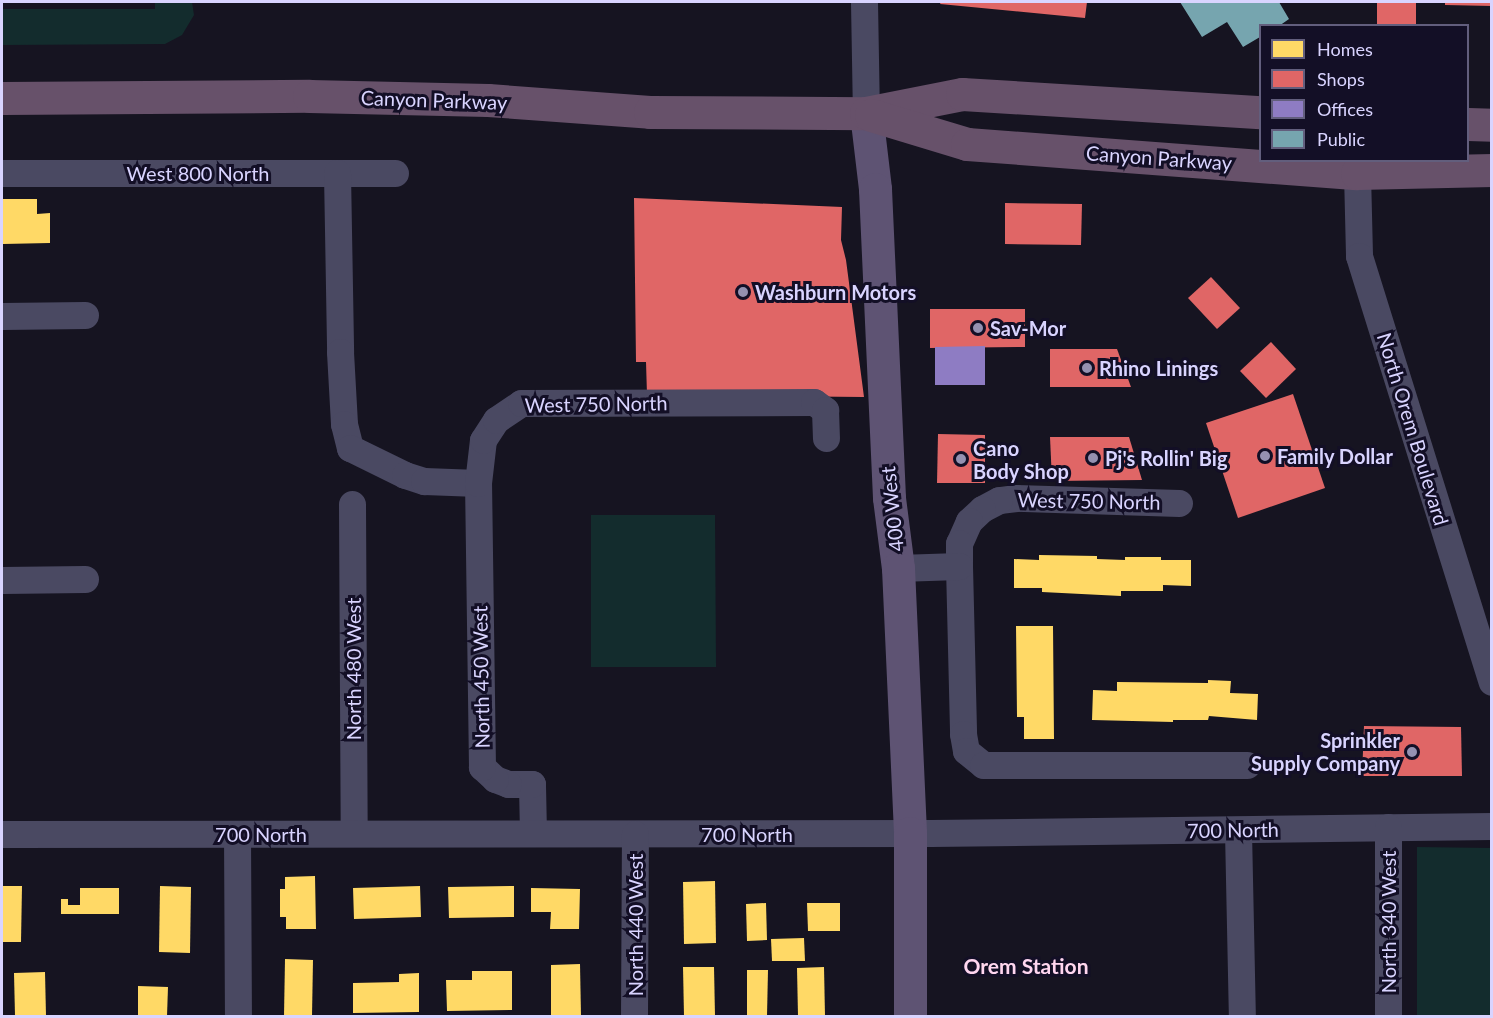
<!DOCTYPE html>
<style>
body{margin:0}
#map{position:relative;width:1493px;height:1018px;overflow:hidden;background:#161421;font-family:Lato,sans-serif}
div>[style]{position:absolute}
[style*='--x']{left:calc(var(--x)*1px);top:calc(var(--y)*1px);width:calc(var(--w)*1px);rotate:calc(var(--a)*1deg)}
.green>*{inset:0;background:#132c2d}
.homes>*{inset:0;background:#ffd966}
.shops>*{inset:0;background:#e06666}
.offices>*{inset:0;background:#8e7cc3}
.public>*{inset:0;background:#76a5af}
.minor>*{height:27px;margin:-13.5px;padding:0 13.5px;transform-origin:13.5px;border-radius:13.5px;background:#4a4962}
.major>*{height:33px;margin:-16.5px;padding:0 16.5px;transform-origin:16.5px;border-radius:16.5px;background:#5e5373}
.highway>*{height:33px;margin:-16.5px;padding:0 16.5px;transform-origin:16.5px;border-radius:16.5px;background:#67516a}
.dots>*{width:16px;height:16px;translate:-50% -50%;box-sizing:border-box;border:3px solid #130f26;border-radius:50%}
span{translate:-50% -50%;white-space:nowrap;text-align:center;line-height:1.15;-webkit-text-stroke:6px #130f26;paint-order:stroke}
.street-label{font-size:20px;color:#d9d4ff}
.poi-label{font-size:20px;color:#d9d4ff;font-weight:700}
.left{translate:0 -50%;text-align:left}
.right{translate:-100% -50%;text-align:right}
.neighbourhood-label{font-size:21px;color:#ffd6f0;font-weight:700}
.frame{position:absolute;inset:0;border:3px solid #d9d4ff;pointer-events:none}
.legend{position:absolute;left:1259px;top:24px;width:210px;height:138px;box-sizing:border-box;background:#130f26;border:2px solid #625e7d;margin:0;padding:8px 10px;list-style:none;font-size:18px;color:#d9d4ff}
.legend li{display:flex;align-items:center;gap:12px;height:30px}
.legend b{width:30px;border:2px solid #625e7d}
</style>
<div id="map">
<div class="green">
<div style="clip-path:polygon(155px 2px,192px 2px,194px 15px,182px 35px,165px 44px,2px 45px,2px 9px,155px 9px)"></div>
<div style="clip-path:polygon(591px 515px,715px 515px,716px 667px,591px 667px)"></div>
<div style="clip-path:polygon(1417px 847px,1491px 848px,1491px 1016px,1417px 1016px)"></div>
</div>
<div class="homes">
<div style="clip-path:polygon(2px 199px,37px 199px,37px 214px,50px 213px,50px 243px,3px 244px)"></div>
<div style="clip-path:polygon(1039px 555px,1097px 556px,1097px 559px,1125px 560px,1125px 557px,1161px 557px,1161px 560px,1191px 560px,1191px 586px,1163px 585px,1163px 591px,1121px 591px,1121px 596px,1042px 592px,1042px 588px,1014px 588px,1014px 559px,1039px 560px)"></div>
<div style="clip-path:polygon(1016px 626px,1053px 626px,1054px 739px,1024px 739px,1024px 717px,1017px 717px)"></div>
<div style="clip-path:polygon(1208px 680px,1231px 681px,1230px 693px,1258px 694px,1257px 720px,1209px 716px,1208px 720px,1173px 720px,1173px 722px,1092px 720px,1093px 690px,1117px 691px,1117px 682px,1208px 683px)"></div>
<div style="clip-path:polygon(315px 876px,316px 929px,286px 929px,286px 917px,280px 917px,280px 889px,285px 889px,285px 877px)"></div>
<div style="clip-path:polygon(715px 881px,716px 943px,684px 944px,683px 882px)"></div>
<div style="clip-path:polygon(2px 886px,22px 886px,21px 942px,2px 942px)"></div>
<div style="clip-path:polygon(160px 886px,191px 887px,190px 953px,159px 952px)"></div>
<div style="clip-path:polygon(420px 886px,421px 917px,354px 919px,353px 888px)"></div>
<div style="clip-path:polygon(514px 886px,514px 917px,449px 918px,448px 887px)"></div>
<div style="clip-path:polygon(80px 888px,119px 888px,119px 914px,61px 914px,61px 899px,68px 899px,68px 905px,80px 905px)"></div>
<div style="clip-path:polygon(531px 888px,580px 889px,579px 929px,550px 929px,551px 912px,531px 912px)"></div>
<div style="clip-path:polygon(766px 903px,767px 940px,747px 941px,746px 904px)"></div>
<div style="clip-path:polygon(807px 903px,840px 903px,840px 931px,808px 931px)"></div>
<div style="clip-path:polygon(804px 938px,805px 961px,772px 961px,771px 939px)"></div>
<div style="clip-path:polygon(285px 959px,313px 960px,312px 1016px,284px 1016px)"></div>
<div style="clip-path:polygon(580px 964px,581px 1016px,551px 1016px,551px 965px)"></div>
<div style="clip-path:polygon(683px 967px,714px 967px,715px 1016px,684px 1016px)"></div>
<div style="clip-path:polygon(824px 967px,825px 1016px,798px 1016px,797px 968px)"></div>
<div style="clip-path:polygon(747px 970px,768px 970px,767px 1016px,747px 1016px)"></div>
<div style="clip-path:polygon(472px 971px,512px 971px,512px 1010px,447px 1011px,446px 980px,472px 980px)"></div>
<div style="clip-path:polygon(45px 972px,46px 1016px,15px 1016px,14px 973px)"></div>
<div style="clip-path:polygon(419px 973px,419px 1012px,353px 1013px,353px 983px,399px 982px,399px 974px)"></div>
<div style="clip-path:polygon(138px 986px,168px 987px,167px 1016px,138px 1016px)"></div>
</div>
<div class="shops">
<div style="clip-path:polygon(941px 2px,1087px 2px,1085px 18px,940px 4px)"></div>
<div style="clip-path:polygon(1377px 2px,1416px 2px,1416px 26px,1377px 26px)"></div>
<div style="clip-path:polygon(1445px 2px,1492px 2px,1492px 6px,1445px 5px)"></div>
<div style="clip-path:polygon(634px 198px,842px 207px,841px 240px,846px 260px,864px 397px,647px 395px,646px 362px,636px 362px)"></div>
<div style="clip-path:polygon(1005px 203px,1082px 204px,1081px 245px,1005px 244px)"></div>
<div style="clip-path:polygon(1211px 277px,1240px 308px,1217px 329px,1188px 298px)"></div>
<div style="clip-path:polygon(930px 309px,1025px 309px,1025px 347px,930px 348px)"></div>
<div style="clip-path:polygon(1271px 342px,1296px 369px,1266px 398px,1240px 371px)"></div>
<div style="clip-path:polygon(1050px 349px,1117px 349px,1131px 387px,1050px 387px)"></div>
<div style="clip-path:polygon(1293px 394px,1325px 488px,1238px 518px,1206px 423px)"></div>
<div style="clip-path:polygon(938px 434px,985px 435px,985px 483px,937px 483px)"></div>
<div style="clip-path:polygon(1050px 437px,1129px 437px,1142px 480px,1052px 481px)"></div>
<div style="clip-path:polygon(1364px 726px,1461px 727px,1462px 776px,1362px 776px)"></div>
</div>
<div class="offices">
<div style="clip-path:polygon(985px 346px,985px 385px,935px 385px,935px 347px)"></div>
</div>
<div class="public">
<div style="clip-path:polygon(1180px 2px,1279px 2px,1289px 19px,1279px 26px,1260px 26px,1260px 37px,1243px 47px,1227px 22px,1202px 37px)"></div>
</div>
<div class="minor">
<div style="--x:864;--y:2;--w:111;--a:89"></div>
<div style="--x:2;--y:173;--w:393;--a:0"></div>
<div style="--x:337;--y:173;--w:179;--a:89"></div>
<div style="--x:340;--y:352;--w:72;--a:86.8"></div>
<div style="--x:344;--y:424;--w:25;--a:76"></div>
<div style="--x:350;--y:448;--w:61;--a:26.1"></div>
<div style="--x:405;--y:475;--w:20;--a:18"></div>
<div style="--x:424;--y:481;--w:54;--a:2.1"></div>
<div style="--x:1357;--y:173;--w:83;--a:88.6"></div>
<div style="--x:1359;--y:256;--w:446;--a:72.7"></div>
<div style="--x:2;--y:316;--w:83;--a:-0.7"></div>
<div style="--x:1179;--y:503;--w:163;--a:-178.2"></div>
<div style="--x:1016;--y:498;--w:17;--a:173"></div>
<div style="--x:999;--y:500;--w:19;--a:152"></div>
<div style="--x:982;--y:509;--w:18;--a:137"></div>
<div style="--x:969;--y:521;--w:24;--a:114"></div>
<div style="--x:959;--y:543;--w:23;--a:90"></div>
<div style="--x:959;--y:566;--w:168;--a:88.6"></div>
<div style="--x:963;--y:734;--w:17;--a:80"></div>
<div style="--x:966;--y:751;--w:22;--a:39"></div>
<div style="--x:983;--y:765;--w:264;--a:0"></div>
<div style="--x:352;--y:504;--w:329;--a:89.7"></div>
<div style="--x:898;--y:568;--w:61;--a:-1.9"></div>
<div style="--x:2;--y:580;--w:83;--a:-0.7"></div>
<div style="--x:1238;--y:831;--w:185;--a:88.8"></div>
<div style="--x:533;--y:833;--w:49;--a:-91.2"></div>
<div style="--x:532;--y:784;--w:24;--a:180"></div>
<div style="--x:508;--y:784;--w:14;--a:-159"></div>
<div style="--x:495;--y:779;--w:18;--a:-137"></div>
<div style="--x:482;--y:767;--w:284;--a:-90.8"></div>
<div style="--x:478;--y:483;--w:43;--a:-83.4"></div>
<div style="--x:483;--y:440;--w:24;--a:-57"></div>
<div style="--x:496;--y:420;--w:30;--a:-34"></div>
<div style="--x:521;--y:403;--w:293;--a:-0.2"></div>
<div style="--x:814;--y:402;--w:14;--a:36"></div>
<div style="--x:825;--y:410;--w:28;--a:88"></div>
<div style="--x:2;--y:834;--w:928;--a:-0.06"></div>
<div style="--x:930;--y:833;--w:562;--a:-0.71"></div>
<div style="--x:237;--y:834;--w:182;--a:89.7"></div>
<div style="--x:634;--y:1016;--w:182;--a:-89.7"></div>
<div style="--x:1388;--y:1016;--w:189;--a:-90"></div>
</div>
<div class="major">
<div style="--x:866;--y:113;--w:77;--a:83.2"></div>
<div style="--x:875;--y:189;--w:309;--a:87.4"></div>
<div style="--x:889;--y:498;--w:71;--a:82.7"></div>
<div style="--x:898;--y:568;--w:265;--a:87.4"></div>
<div style="--x:910;--y:833;--w:183;--a:90"></div>
</div>
<div class="highway">
<div style="--x:2;--y:98;--w:307;--a:-0.4"></div>
<div style="--x:309;--y:96;--w:179;--a:1.3"></div>
<div style="--x:488;--y:100;--w:162;--a:4.2"></div>
<div style="--x:650;--y:112;--w:216;--a:0.3"></div>
<div style="--x:866;--y:113;--w:98;--a:-11.2"></div>
<div style="--x:962;--y:94;--w:299;--a:3.5"></div>
<div style="--x:871;--y:115;--w:100;--a:16.8"></div>
<div style="--x:967;--y:144;--w:391;--a:4.3"></div>
<div style="--x:1357;--y:173;--w:135;--a:-1.3"></div>
<div style="--x:1468;--y:124;--w:24;--a:2"></div>
</div>
<div class="dots">
<div style="left:743px;top:292px;background:#9591b1"></div>
<div style="left:978px;top:328px;background:#9591b1"></div>
<div style="left:1087px;top:368px;background:#9591b1"></div>
<div style="left:1265px;top:456px;background:#9591b1"></div>
<div style="left:1093px;top:458px;background:#9591b1"></div>
<div style="left:961px;top:459px;background:#9591b1"></div>
<div style="left:1412px;top:752px;background:#9591b1"></div>
</div>
<div class="street-label">
<span style="left:434px;top:100px;rotate:2deg">Canyon Parkway</span>
<span style="left:1159px;top:158px;rotate:4deg">Canyon Parkway</span>
<span style="left:198px;top:173px">West 800 North</span>
<span style="left:596px;top:404px;rotate:-1deg">West 750 North</span>
<span style="left:1413px;top:429px;rotate:73deg">North Orem Boulevard</span>
<span style="left:1089px;top:501px;rotate:1deg">West 750 North</span>
<span style="left:892px;top:509px;rotate:-96deg">400 West</span>
<span style="left:353px;top:669px;rotate:-90deg">North 480 West</span>
<span style="left:481px;top:677px;rotate:-91deg">North 450 West</span>
<span style="left:1233px;top:830px;rotate:-1deg">700 North</span>
<span style="left:261px;top:834px">700 North</span>
<span style="left:747px;top:834px">700 North</span>
<span style="left:1388px;top:922px;rotate:-90deg">North 340 West</span>
<span style="left:635px;top:925px;rotate:-90deg">North 440 West</span>
</div>
<div class="poi-label">
<span class="left" style="left:755px;top:292px">Washburn Motors</span>
<span class="left" style="left:990px;top:328px">Sav-Mor</span>
<span class="left" style="left:1099px;top:368px">Rhino Linings</span>
<span class="left" style="left:973px;top:460px">Cano<br>Body Shop</span>
<span class="left" style="left:1277px;top:456px">Family Dollar</span>
<span class="left" style="left:1105px;top:458px">Pj's Rollin' Big</span>
<span class="right" style="left:1400px;top:752px">Sprinkler<br>Supply Company</span>
</div>
<div class="neighbourhood-label">
<span style="left:1026px;top:966px">Orem Station</span>
</div>
<div class="frame"></div>
<ul class="legend">
<li><b style="height:16px;background:#ffd966"></b>Homes</li>
<li><b style="height:16px;background:#e06666"></b>Shops</li>
<li><b style="height:16px;background:#8e7cc3"></b>Offices</li>
<li><b style="height:16px;background:#76a5af"></b>Public</li>
</ul>
</div>
